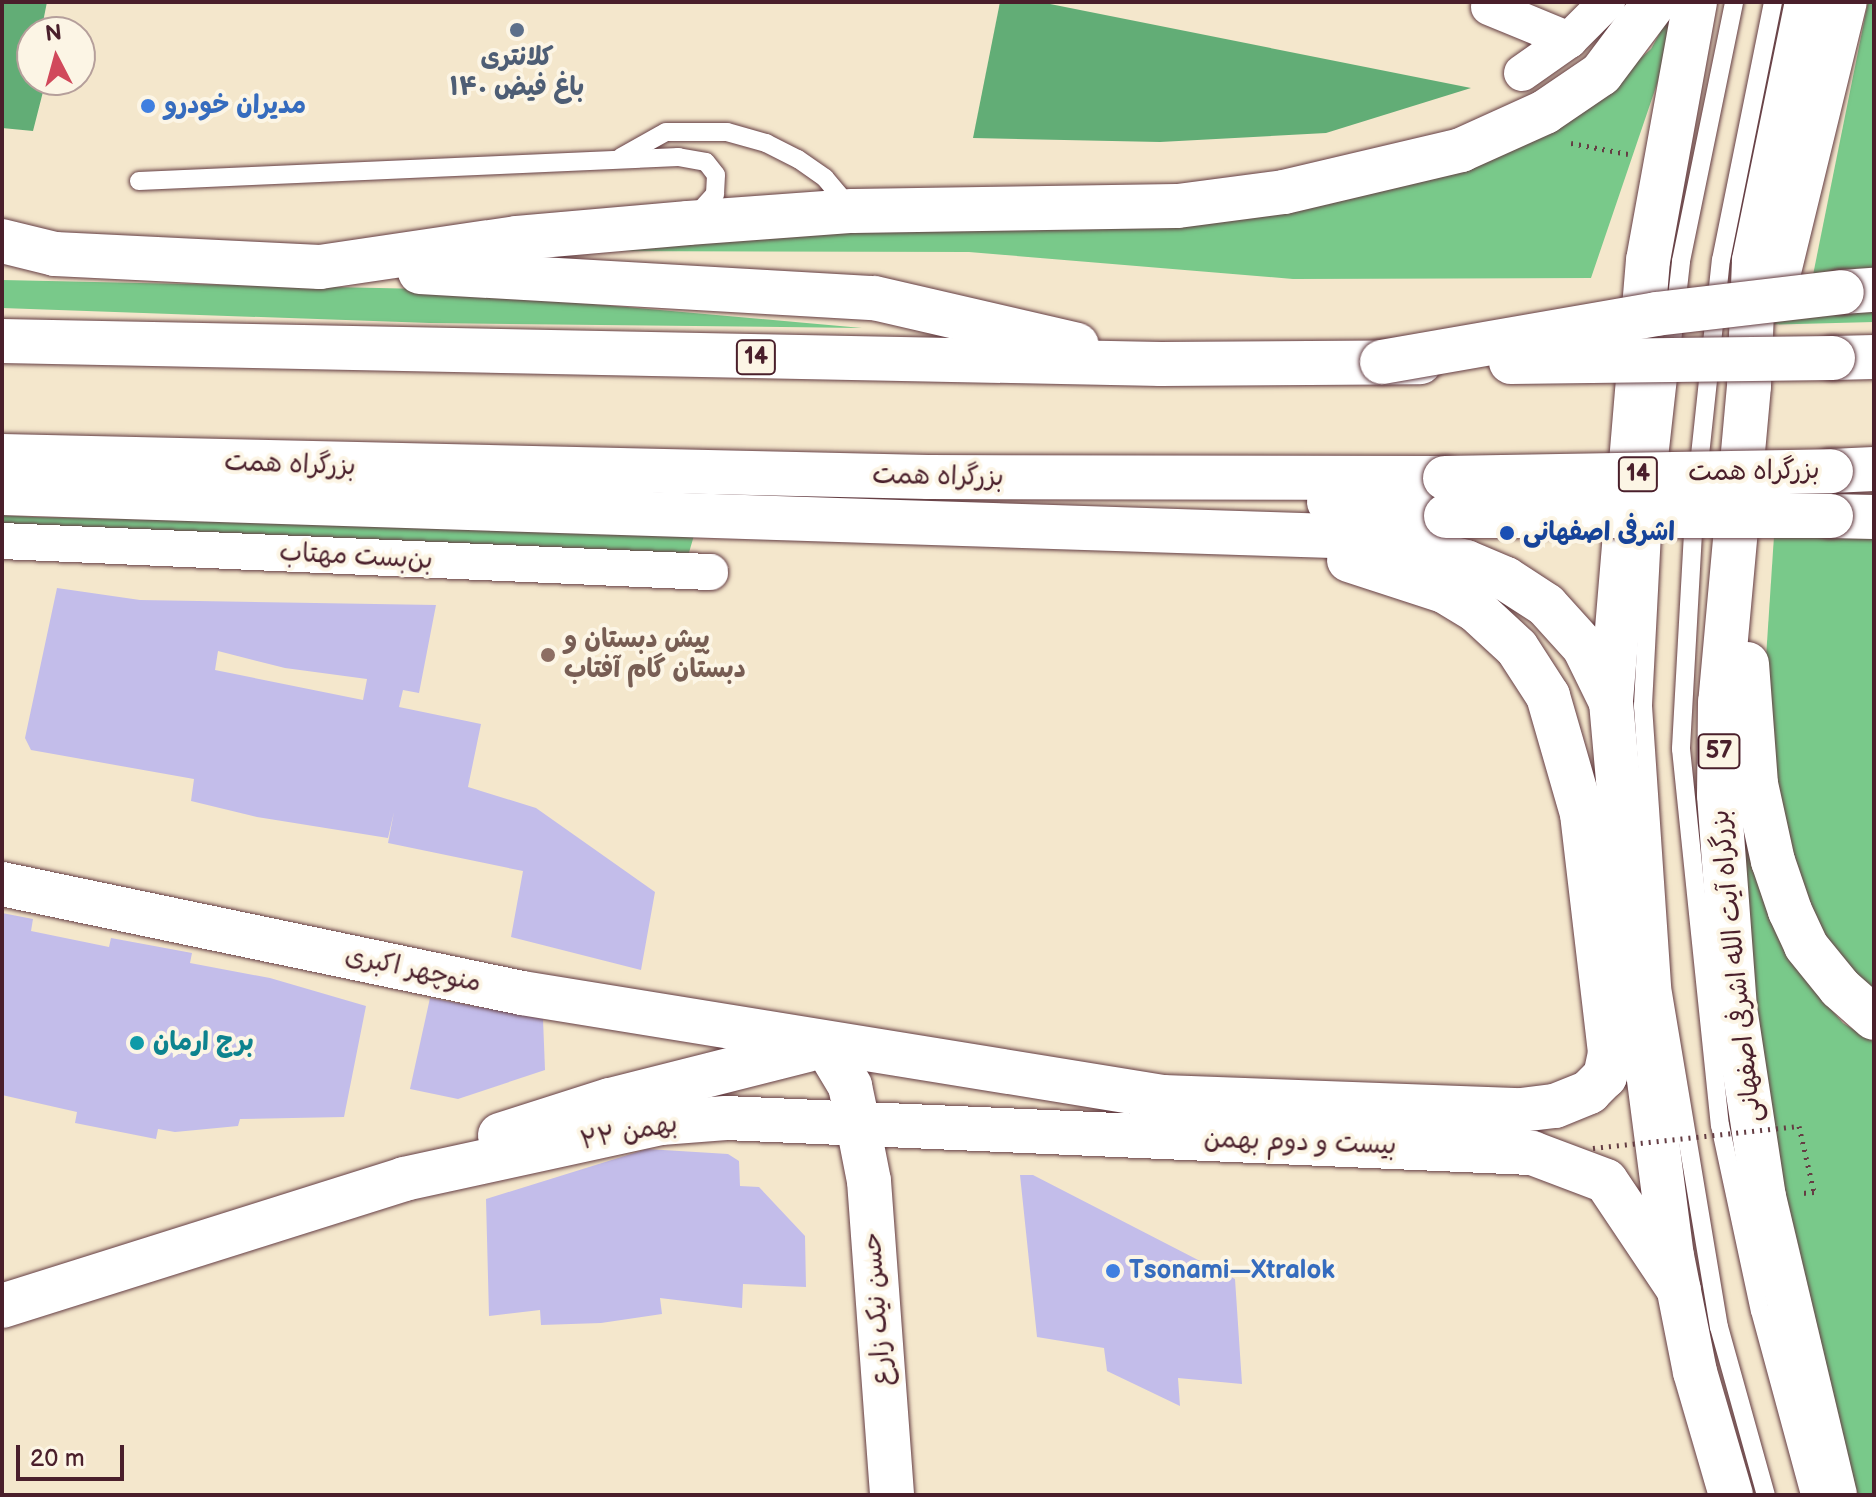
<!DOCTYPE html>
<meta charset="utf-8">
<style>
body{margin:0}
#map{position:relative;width:1876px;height:1497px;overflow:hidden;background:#f4e7cc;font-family:"Balsamiq Sans","Playpen Sans Arabic",sans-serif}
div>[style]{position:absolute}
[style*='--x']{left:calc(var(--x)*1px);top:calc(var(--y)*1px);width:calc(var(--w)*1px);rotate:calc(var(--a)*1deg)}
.green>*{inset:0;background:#79c98a}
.forest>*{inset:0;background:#62ad76}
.building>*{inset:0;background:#c3bdea}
.path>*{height:5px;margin-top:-2.5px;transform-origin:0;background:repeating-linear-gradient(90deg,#643d43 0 2px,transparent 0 8px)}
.roads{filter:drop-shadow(0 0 2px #643d43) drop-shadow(0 0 2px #643d43)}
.service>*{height:18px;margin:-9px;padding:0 9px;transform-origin:9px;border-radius:9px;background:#fff}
.minor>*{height:36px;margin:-18px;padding:0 18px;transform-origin:18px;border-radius:18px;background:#fff}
.tertiary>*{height:44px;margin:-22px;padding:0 22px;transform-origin:22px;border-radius:22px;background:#fff}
.secondary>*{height:44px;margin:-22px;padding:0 22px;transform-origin:22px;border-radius:22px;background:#fff}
.trunk>*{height:44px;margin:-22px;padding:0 22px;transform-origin:22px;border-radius:22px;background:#fff}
.path-bridge>*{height:5px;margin-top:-2.5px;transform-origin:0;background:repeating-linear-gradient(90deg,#643d43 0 2px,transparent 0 8px)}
.bridges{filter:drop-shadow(0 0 2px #643d43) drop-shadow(0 0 2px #643d43)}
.trunk-bridge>*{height:44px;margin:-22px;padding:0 22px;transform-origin:22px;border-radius:22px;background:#fff}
.dots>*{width:22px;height:22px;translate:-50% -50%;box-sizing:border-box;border:4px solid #fcf5e5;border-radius:50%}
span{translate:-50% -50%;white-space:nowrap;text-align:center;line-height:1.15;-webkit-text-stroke:8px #fcf5e5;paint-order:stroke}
.shield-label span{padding:2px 6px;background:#fcf5e5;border:2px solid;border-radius:6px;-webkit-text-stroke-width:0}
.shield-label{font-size:24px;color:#4a1f2b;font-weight:700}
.service-label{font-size:26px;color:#4e5e75;font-weight:700}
.shop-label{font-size:26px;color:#366cbe;font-weight:700}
.left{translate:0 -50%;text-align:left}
.street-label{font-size:26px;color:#4a1f2b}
.transit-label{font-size:26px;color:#164399;font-weight:700}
.education-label{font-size:26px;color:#785e54;font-weight:700}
.culture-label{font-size:26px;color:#0d838f;font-weight:700}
.frame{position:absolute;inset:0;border:4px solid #4a1f2b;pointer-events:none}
.north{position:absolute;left:16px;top:16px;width:80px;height:80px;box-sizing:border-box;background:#fcf5e5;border:2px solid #b59f9b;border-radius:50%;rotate:354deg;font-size:22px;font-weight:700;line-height:32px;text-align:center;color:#4a1f2b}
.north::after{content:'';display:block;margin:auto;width:28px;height:36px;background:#d1495b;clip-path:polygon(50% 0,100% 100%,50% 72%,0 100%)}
.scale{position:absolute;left:16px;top:1445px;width:108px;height:36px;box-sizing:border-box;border:4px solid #4a1f2b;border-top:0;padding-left:10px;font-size:24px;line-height:28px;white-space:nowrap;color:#4a1f2b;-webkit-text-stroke:6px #fcf5e5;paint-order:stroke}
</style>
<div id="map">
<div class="green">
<div style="clip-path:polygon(1868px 2px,1874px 2px,1874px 273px,1813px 275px)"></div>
<div style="clip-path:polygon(1675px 5px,1658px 81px,1591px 278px,1293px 279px,969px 252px,595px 251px,862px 229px,1110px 224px,1592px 101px,1651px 49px)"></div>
<div style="clip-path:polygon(2px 280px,424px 289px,862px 328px,430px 323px,2px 308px)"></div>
<div style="clip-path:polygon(1874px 310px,1874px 322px,1555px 330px)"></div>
<div style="clip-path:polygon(2px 515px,35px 517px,695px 532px,688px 556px,2px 528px)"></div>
<div style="clip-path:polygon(1874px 533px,1874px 997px,1819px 929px,1788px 855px,1764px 688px,1774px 536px)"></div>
<div style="clip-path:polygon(1741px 786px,1809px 984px,1843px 1023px,1874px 1042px,1874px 1495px,1858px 1495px,1807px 1308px,1758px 1047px,1737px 855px)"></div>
</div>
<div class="forest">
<div style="clip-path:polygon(2px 2px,47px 2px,41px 32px,32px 32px,32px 80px,46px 80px,33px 131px,2px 128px)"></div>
<div style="clip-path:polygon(1000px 2px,1040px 2px,1471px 88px,1326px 133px,1160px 142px,973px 138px)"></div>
</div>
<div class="building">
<div style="clip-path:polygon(evenodd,57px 588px,140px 600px,436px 605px,419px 693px,403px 690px,399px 707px,481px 724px,468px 787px,536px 808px,655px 892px,641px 970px,511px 937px,523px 871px,388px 843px,394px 812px,388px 838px,257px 817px,191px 801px,194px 779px,31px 750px,25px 738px,57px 588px,218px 651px,285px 668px,367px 679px,363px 700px,215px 670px,218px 651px)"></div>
<div style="clip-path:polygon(2px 913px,33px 919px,31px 931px,109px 947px,111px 938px,192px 953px,190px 963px,270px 978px,366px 1006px,344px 1117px,240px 1119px,238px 1126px,175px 1132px,158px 1129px,156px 1139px,75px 1123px,77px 1112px,2px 1095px)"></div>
<div style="clip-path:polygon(430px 998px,543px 1019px,545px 1070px,458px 1099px,410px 1089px)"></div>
<div style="clip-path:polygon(647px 1149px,728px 1154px,739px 1161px,740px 1186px,759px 1187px,805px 1236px,806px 1287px,743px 1284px,742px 1308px,660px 1298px,662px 1314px,601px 1323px,541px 1325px,540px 1310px,489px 1316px,486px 1199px)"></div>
<div style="clip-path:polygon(1020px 1175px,1033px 1175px,1235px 1279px,1242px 1384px,1178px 1378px,1180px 1406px,1107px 1371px,1104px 1348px,1037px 1337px)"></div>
</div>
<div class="path">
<div style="--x:1571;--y:143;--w:58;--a:10.9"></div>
<div style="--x:1799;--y:1126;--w:68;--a:77.2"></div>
<div style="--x:1814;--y:1192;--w:12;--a:175"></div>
</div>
<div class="roads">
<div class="service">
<div style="--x:621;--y:157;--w:51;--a:-29.1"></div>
<div style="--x:666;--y:132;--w:61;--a:0"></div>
<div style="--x:727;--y:132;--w:41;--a:15.8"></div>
<div style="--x:766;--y:143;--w:36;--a:27"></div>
<div style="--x:798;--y:159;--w:33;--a:35"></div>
<div style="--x:825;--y:178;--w:40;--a:50"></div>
<div style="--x:139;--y:181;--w:540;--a:-2.55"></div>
<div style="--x:678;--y:157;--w:28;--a:10"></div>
<div style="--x:706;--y:162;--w:16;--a:52"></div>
<div style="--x:716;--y:175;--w:19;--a:93"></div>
<div style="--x:715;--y:194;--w:28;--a:132"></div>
<div style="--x:1698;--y:474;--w:215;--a:-83.9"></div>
<div style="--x:1721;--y:260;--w:263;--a:-78.6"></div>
<div style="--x:1657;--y:476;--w:216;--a:-83.6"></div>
<div style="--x:1681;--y:261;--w:264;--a:-78.4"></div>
<div style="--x:1653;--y:514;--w:192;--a:93"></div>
<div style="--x:1643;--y:706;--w:282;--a:86.1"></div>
<div style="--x:1662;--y:987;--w:345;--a:80.5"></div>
<div style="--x:1719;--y:1327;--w:174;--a:74.4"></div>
<div style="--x:1694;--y:515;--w:234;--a:93.2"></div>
<div style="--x:1681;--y:749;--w:378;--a:84.1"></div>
<div style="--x:1720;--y:1125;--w:190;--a:77.9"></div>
<div style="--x:1760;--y:1311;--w:191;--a:74.8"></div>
</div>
<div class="minor">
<div style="--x:1489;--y:7;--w:87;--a:22.4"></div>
<div style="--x:1522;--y:73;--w:57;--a:-35.1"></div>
<div style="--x:1569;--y:40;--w:54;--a:-45"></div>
<div style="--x:2;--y:541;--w:709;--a:2.51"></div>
</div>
<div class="tertiary">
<div style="--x:858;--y:1125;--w:57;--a:78.9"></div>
<div style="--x:869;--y:1181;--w:315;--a:85.8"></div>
</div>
<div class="secondary">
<div style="--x:2;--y:884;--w:531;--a:11.84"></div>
<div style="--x:522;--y:993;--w:649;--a:9.22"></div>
<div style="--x:1163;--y:1097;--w:358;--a:2.1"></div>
<div style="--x:1521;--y:1110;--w:34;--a:-7"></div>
<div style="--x:1555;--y:1106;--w:37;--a:-22"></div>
<div style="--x:826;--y:1046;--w:47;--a:59"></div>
<div style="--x:850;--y:1086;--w:40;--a:78"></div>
<div style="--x:500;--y:1135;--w:115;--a:-17.7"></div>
<div style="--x:610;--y:1100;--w:204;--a:-14.2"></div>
<div style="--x:2;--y:1306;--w:422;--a:-17.5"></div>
<div style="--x:404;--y:1179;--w:263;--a:-12.3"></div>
<div style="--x:661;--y:1123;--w:65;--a:-4.4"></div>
<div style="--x:726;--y:1118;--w:807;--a:2.49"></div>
<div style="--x:1532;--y:1153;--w:79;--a:20.7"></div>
<div style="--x:1606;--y:1181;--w:131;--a:56.2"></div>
</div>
<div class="trunk">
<div style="--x:1695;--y:2;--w:262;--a:100.3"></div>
<div style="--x:1648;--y:260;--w:444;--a:94.8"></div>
<div style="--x:1611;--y:702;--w:279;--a:84.9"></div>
<div style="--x:1636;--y:980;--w:278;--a:82.6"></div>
<div style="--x:1672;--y:1256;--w:118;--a:78.8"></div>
<div style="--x:1695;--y:1372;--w:128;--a:73.7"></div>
<div style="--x:1807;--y:2;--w:264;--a:101.6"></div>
<div style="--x:1754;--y:261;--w:125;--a:92.3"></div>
<div style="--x:1749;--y:386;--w:317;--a:95.2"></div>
<div style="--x:1720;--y:702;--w:93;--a:90.6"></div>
<div style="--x:1719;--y:795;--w:214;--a:85.7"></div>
<div style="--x:1735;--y:1008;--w:191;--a:81.3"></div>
<div style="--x:1764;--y:1197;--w:306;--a:76.6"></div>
<div style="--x:2;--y:241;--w:55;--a:13.8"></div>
<div style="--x:55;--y:254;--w:265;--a:2.8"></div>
<div style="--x:320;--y:267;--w:199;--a:-8.4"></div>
<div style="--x:517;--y:238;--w:172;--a:-5"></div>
<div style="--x:688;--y:223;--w:165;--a:-4.2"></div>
<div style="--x:853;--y:211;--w:325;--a:-0.9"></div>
<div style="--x:1178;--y:206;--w:107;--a:-7.5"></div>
<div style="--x:1284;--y:192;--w:182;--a:-13.3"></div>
<div style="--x:1461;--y:150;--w:92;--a:-24.3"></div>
<div style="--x:1545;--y:112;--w:68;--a:-34.2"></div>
<div style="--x:1601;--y:74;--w:90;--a:-53.1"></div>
<div style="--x:420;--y:272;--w:455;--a:3.3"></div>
<div style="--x:874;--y:298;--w:208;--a:13"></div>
<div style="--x:1777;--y:280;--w:286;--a:-76.3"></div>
<div style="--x:1842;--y:292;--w:32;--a:-4"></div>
<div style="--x:2;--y:341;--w:1159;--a:1.14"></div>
<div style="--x:1161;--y:364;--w:259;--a:-0.4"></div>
<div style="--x:1833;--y:358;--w:41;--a:-1.4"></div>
<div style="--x:2;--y:456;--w:926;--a:1.3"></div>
<div style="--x:928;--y:477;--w:517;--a:0.11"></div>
<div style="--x:1831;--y:471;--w:43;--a:-2.7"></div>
<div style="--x:2;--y:493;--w:1362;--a:1.85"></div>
<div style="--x:1363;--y:537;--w:106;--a:13.6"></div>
<div style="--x:1466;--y:562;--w:43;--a:23"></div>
<div style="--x:1506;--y:579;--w:48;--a:33"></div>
<div style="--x:1546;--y:605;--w:57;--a:47.9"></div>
<div style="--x:1584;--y:647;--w:61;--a:63.9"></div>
<div style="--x:1329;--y:502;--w:118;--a:6.8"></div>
<div style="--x:1831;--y:516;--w:43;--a:1.3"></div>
<div style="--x:1349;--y:560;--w:100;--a:18.1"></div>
<div style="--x:1444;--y:591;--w:39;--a:31"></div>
<div style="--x:1477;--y:611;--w:54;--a:42.8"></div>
<div style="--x:1517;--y:648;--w:57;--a:57.1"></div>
<div style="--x:1548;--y:696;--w:123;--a:73.9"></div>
<div style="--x:1582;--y:814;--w:241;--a:83.3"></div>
<div style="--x:1610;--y:1053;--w:24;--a:102"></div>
<div style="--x:1605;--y:1076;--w:23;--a:135"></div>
<div style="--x:1747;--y:664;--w:120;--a:85.7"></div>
<div style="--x:1756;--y:784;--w:79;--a:77.6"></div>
<div style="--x:1773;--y:861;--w:53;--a:71.2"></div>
<div style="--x:1790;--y:911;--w:38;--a:65"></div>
<div style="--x:1806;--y:946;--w:54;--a:51"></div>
<div style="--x:1840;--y:988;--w:45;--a:41.4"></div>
</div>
</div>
<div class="path-bridge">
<div style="--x:1593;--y:1148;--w:207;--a:-6.1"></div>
</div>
<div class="bridges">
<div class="trunk-bridge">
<div style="--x:1382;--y:362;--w:278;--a:-9.9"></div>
<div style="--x:1656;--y:314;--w:187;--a:-6.7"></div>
<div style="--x:1511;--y:362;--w:322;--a:-0.7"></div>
<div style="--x:1445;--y:478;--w:386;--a:-1"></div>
<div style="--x:1446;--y:516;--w:385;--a:0"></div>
</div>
</div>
<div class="dots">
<div style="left:517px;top:30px;background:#5c6f8a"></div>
<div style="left:148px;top:106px;background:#3f7fe0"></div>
<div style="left:1507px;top:533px;background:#1a4fb4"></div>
<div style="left:548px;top:655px;background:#8d6e63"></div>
<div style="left:137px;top:1043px;background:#0f9aa8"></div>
<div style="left:1113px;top:1271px;background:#3f7fe0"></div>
</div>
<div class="shield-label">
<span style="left:756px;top:357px">14</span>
<span style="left:1638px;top:474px">14</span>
<span style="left:1719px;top:751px">57</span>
</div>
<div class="service-label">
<span style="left:517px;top:73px">کلانتری<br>۱۴۰ باغ فیض</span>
</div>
<div class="shop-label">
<span class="left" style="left:164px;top:106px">مدیران خودرو</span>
<span class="left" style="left:1129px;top:1271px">Tsonami—Xtralok</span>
</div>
<div class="street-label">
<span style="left:290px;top:465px;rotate:2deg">بزرگراه همت</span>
<span style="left:1754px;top:472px;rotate:-1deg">بزرگراه همت</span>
<span style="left:938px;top:477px;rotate:1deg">بزرگراه همت</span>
<span style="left:356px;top:557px;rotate:3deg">بن‌بست مهتاب</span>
<span style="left:1737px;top:966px;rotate:-96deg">بزرگراه آیت الله اشرفی اصفهانی</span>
<span style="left:413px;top:970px;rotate:12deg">منوچهر اکبری</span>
<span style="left:629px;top:1133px;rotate:-11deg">۲۲ بهمن</span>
<span style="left:1300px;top:1143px;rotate:2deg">بیست و دوم بهمن</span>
<span style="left:878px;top:1309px;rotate:-94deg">حسن نیک زارع</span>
</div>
<div class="transit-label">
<span class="left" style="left:1523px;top:533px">اشرفی اصفهانی</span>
</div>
<div class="education-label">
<span class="left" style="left:564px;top:655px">پیش دبستان و<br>دبستان گام آفتاب</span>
</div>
<div class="culture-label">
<span class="left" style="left:153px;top:1043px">برج ارمان</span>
</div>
<div class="frame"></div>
<div class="north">N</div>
<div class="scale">20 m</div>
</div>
